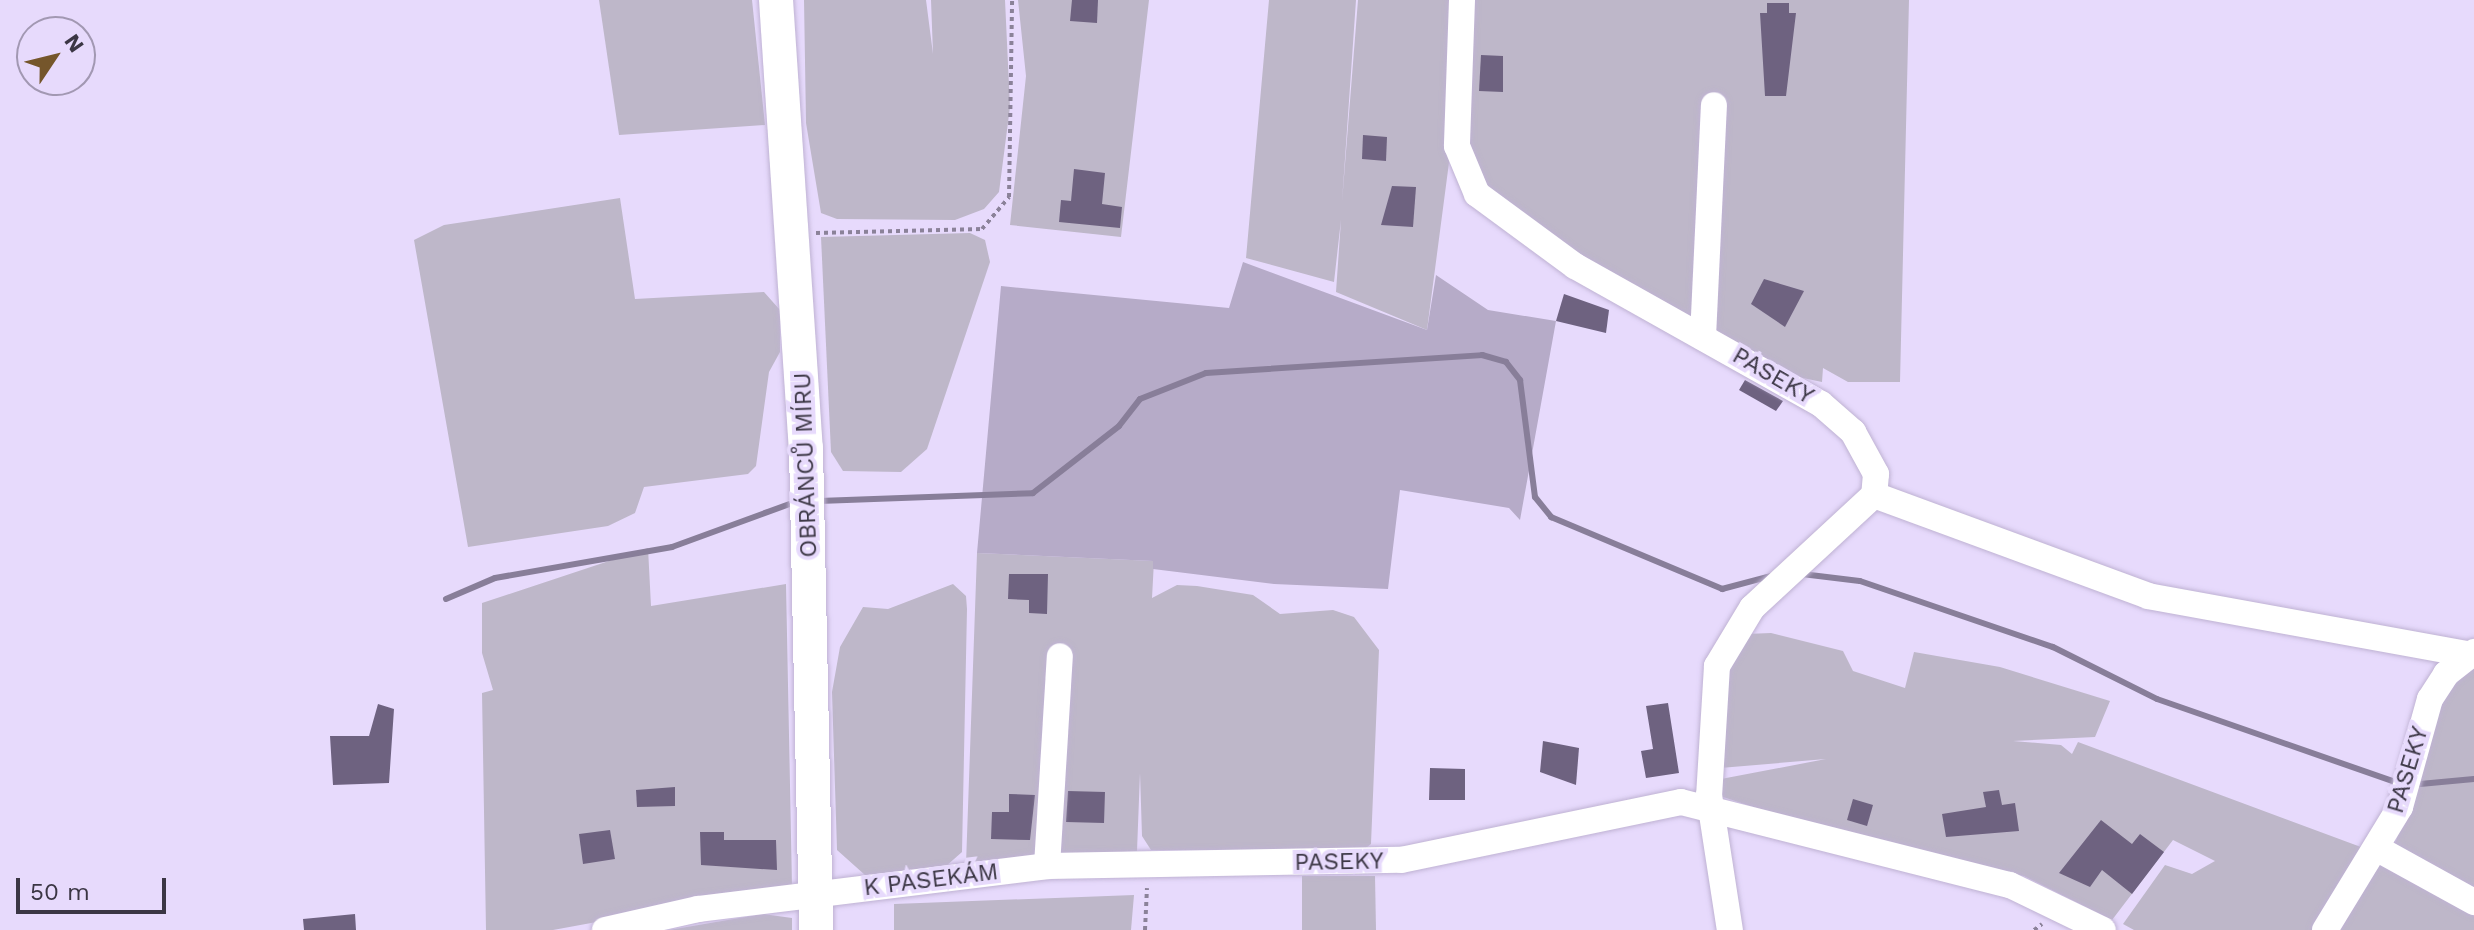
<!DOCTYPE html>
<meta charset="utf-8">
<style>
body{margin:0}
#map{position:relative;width:2474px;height:930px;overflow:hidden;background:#e7dafc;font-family:"Work Sans",sans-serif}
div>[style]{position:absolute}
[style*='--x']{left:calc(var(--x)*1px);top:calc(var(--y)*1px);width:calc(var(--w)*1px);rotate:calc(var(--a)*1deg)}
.green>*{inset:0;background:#beb7c9}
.forest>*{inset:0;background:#b6abc8}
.stream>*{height:6px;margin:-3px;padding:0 3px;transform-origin:3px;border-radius:3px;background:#887e99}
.building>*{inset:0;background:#6e6280}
.path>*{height:4px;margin-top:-2px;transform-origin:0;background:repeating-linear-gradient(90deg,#8b8299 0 4px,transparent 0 8px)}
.roads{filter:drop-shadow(0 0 2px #bfb2d3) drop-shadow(0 0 2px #bfb2d3)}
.minor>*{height:26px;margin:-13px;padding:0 13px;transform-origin:13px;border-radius:13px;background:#fff}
.major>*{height:34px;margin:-17px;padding:0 17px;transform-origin:17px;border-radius:17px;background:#fff}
span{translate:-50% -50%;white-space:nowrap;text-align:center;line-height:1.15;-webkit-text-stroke:8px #e7dafc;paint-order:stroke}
.street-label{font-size:24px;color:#3b3644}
.north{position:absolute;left:16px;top:16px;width:80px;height:80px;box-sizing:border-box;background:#e7dafc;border:2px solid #a298b2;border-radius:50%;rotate:55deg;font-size:22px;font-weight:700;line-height:32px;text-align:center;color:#3b3644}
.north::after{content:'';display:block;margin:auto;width:28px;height:36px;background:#75562b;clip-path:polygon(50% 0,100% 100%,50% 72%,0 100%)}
.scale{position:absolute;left:16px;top:878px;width:150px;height:36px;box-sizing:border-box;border:4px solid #3b3644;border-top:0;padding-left:10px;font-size:24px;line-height:28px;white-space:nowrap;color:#3b3644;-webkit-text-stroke:6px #e7dafc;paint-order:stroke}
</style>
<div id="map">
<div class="green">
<div style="clip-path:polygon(599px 0,752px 0,765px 125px,619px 135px)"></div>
<div style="clip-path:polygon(804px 0,926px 0,933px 54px,931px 0,1005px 0,1010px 107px,999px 192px,984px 209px,955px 220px,837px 219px,821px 213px,806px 123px)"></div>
<div style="clip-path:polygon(1018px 0,1149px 0,1121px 237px,1010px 225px,1026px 76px)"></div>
<div style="clip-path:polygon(1269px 0,1356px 0,1342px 202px,1358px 0,1453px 0,1450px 155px,1427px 330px,1336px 292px,1341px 220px,1334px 282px,1246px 258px)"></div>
<div style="clip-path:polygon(1470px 0,1909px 0,1900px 382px,1848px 382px,1823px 368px,1822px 382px,1798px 377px,1696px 325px,1502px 206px,1471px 165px,1464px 94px)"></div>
<div style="clip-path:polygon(620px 198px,635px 299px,764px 292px,780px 310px,780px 352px,769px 372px,756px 466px,748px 474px,644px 487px,635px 513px,608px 526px,468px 547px,414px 240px,444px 225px)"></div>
<div style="clip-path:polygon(970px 233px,985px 240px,990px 262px,927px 449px,901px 472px,843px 471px,831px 452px,821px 237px)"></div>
<div style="clip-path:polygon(648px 548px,651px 606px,786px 584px,792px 886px,553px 930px,486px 930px,482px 693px,493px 690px,482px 653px,482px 603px)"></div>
<div style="clip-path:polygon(977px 553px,1154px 561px,1152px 598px,1177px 585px,1197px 586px,1253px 595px,1280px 614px,1333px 610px,1354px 617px,1379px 650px,1371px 844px,1363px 850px,1151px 850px,1142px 836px,1140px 773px,1137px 851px,966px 864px)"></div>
<div style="clip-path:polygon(953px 584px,966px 596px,967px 609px,962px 852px,945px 867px,865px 875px,837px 850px,832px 692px,840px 647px,863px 607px,888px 609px)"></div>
<div style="clip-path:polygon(1771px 633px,1843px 651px,1853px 671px,1905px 688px,1914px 652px,2000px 667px,2110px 701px,2095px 737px,2013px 741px,2061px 745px,2072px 754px,2078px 742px,2369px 850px,2318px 930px,2134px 930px,2123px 924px,2165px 865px,2192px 874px,2215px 861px,2173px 840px,2112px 920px,2024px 876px,1878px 848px,1717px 795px,1721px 779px,1826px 759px,1720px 768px,1725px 667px,1746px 634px)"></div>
<div style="clip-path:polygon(2474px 662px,2474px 930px,2336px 930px,2396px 841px,2441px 700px)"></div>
<div style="clip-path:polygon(1302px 876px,1375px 876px,1376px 930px,1302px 930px)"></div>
<div style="clip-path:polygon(1134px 895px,1131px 930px,894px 930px,894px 904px)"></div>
<div style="clip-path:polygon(763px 914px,792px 918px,792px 930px,669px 930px)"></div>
</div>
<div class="forest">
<div style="clip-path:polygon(1243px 262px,1427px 330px,1436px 275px,1488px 310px,1556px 321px,1520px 520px,1509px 508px,1400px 490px,1388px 589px,1274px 584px,1153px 569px,1153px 561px,977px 553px,1001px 286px,1229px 308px)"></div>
</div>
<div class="stream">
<div style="--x:819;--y:501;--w:214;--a:-2.1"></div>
<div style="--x:1033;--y:493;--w:109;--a:-37.9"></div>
<div style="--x:1119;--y:426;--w:34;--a:-52"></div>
<div style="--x:1140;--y:399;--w:71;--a:-21.5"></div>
<div style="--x:1206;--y:373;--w:277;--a:-3.7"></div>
<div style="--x:1482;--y:355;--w:25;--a:16"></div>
<div style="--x:1506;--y:362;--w:23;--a:52"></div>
<div style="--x:1520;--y:380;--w:118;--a:82.7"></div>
<div style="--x:1535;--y:497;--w:26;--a:51"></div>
<div style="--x:1551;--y:517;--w:186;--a:22.8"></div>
<div style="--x:1722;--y:589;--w:55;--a:-14.8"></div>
<div style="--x:1802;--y:574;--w:58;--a:6.9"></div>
<div style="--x:1860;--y:581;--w:204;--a:18.9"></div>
<div style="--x:2053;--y:647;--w:116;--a:26.6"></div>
<div style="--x:2157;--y:699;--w:252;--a:19.2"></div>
<div style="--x:446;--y:599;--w:53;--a:-23.2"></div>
<div style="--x:495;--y:578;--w:180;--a:-9.9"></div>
<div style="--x:672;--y:547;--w:131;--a:-20.1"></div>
<div style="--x:2420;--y:784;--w:54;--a:-5.3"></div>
</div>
<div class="building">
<div style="clip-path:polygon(1072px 0,1098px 0,1097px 23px,1070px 21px)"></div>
<div style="clip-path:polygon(1767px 3px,1789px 3px,1789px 13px,1796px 13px,1786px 96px,1765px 96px,1760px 13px,1767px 13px)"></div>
<div style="clip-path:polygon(1481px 55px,1503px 56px,1503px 92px,1479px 91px)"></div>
<div style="clip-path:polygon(1363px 135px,1387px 137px,1386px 161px,1362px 159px)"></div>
<div style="clip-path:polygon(1074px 169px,1105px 173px,1102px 204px,1122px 207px,1120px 228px,1059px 222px,1061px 200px,1071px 201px)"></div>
<div style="clip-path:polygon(1392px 186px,1416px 187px,1413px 227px,1381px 225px)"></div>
<div style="clip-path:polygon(1764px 279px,1804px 291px,1785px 327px,1751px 304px)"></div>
<div style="clip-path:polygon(1564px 294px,1609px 310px,1606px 333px,1556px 321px)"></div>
<div style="clip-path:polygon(1745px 380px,1783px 401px,1776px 411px,1739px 390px)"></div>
<div style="clip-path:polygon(1009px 574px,1048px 574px,1047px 614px,1029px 613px,1029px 600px,1008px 599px)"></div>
<div style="clip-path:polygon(1668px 703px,1679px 773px,1646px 778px,1641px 751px,1653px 749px,1646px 706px)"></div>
<div style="clip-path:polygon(378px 704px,394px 709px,389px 783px,333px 785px,330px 736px,369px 736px)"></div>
<div style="clip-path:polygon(1543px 741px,1579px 748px,1576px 785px,1540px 772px)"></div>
<div style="clip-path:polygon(1430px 768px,1465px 769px,1465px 800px,1429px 800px)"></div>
<div style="clip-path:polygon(675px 787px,675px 806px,637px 807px,636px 790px)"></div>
<div style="clip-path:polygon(1999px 790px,2002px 805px,2015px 803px,2019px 831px,1946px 837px,1942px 814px,1986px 807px,1983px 792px)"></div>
<div style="clip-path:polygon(1068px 791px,1105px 792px,1104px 823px,1066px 822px)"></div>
<div style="clip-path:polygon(1009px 794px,1035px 795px,1030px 840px,991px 839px,992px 812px,1009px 812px)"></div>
<div style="clip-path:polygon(1853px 799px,1873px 805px,1867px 826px,1847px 820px)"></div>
<div style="clip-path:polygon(2101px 820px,2132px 844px,2140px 834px,2164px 852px,2132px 894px,2102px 870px,2090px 887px,2059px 873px)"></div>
<div style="clip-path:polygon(610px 830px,615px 859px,583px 864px,579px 834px)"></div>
<div style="clip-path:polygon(700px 832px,724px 832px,724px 840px,776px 840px,777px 870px,701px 865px)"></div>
<div style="clip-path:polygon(355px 914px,356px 930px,304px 930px,303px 919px)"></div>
</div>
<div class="path">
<div style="--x:816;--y:233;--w:166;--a:-1.4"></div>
<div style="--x:982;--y:229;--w:42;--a:-49.8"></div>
<div style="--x:1009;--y:197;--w:197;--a:-89.1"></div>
<div style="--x:1145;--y:930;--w:42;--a:-87.3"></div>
<div style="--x:2034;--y:930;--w:10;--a:-37"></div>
</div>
<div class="roads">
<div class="minor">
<div style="--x:1462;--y:0;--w:146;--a:92"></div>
<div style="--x:1457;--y:146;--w:52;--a:67.4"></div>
<div style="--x:1477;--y:194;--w:122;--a:36.3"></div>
<div style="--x:1575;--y:266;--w:282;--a:29.3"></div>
<div style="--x:1821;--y:404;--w:43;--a:41.2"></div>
<div style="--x:1853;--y:432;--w:48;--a:61.3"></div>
<div style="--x:1876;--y:474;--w:21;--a:95"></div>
<div style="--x:1874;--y:495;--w:166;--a:137.2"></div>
<div style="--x:1752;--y:608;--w:68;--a:121.1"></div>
<div style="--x:1717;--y:666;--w:129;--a:93.5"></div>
<div style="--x:1709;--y:795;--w:137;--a:81.2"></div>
<div style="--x:1703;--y:337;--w:232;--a:-87.3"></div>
<div style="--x:1874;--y:495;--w:292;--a:20.2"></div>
<div style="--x:2148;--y:596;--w:325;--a:10.3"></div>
<div style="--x:2378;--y:849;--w:110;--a:28.9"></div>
<div style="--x:1047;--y:866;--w:210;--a:-86.5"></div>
<div style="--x:605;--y:930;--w:95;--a:-12.7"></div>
<div style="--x:698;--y:909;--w:352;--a:-7"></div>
<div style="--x:1047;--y:866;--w:354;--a:-1"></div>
<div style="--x:1401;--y:860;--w:286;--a:-11.7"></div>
<div style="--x:1681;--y:802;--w:339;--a:14.2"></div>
<div style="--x:2010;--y:885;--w:103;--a:25.8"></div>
<div style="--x:2325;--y:930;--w:144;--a:-58.6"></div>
<div style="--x:2400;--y:807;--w:112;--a:-74.5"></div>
<div style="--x:2430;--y:699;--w:30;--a:-57"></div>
<div style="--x:2446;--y:674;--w:36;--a:-38"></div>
</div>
<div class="major">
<div style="--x:776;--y:0;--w:449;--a:86.2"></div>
<div style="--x:806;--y:448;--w:482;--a:88.8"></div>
</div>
</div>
<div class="street-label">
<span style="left:1773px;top:376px;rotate:30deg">PASEKY</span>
<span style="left:806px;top:465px;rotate:-92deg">OBRÁNCŮ MÍRU</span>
<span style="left:2408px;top:770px;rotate:-73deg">PASEKY</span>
<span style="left:1339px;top:862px;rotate:-1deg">PASEKY</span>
<span style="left:931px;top:880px;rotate:-7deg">K PASEKÁM</span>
</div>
<div class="north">N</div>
<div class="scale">50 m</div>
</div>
